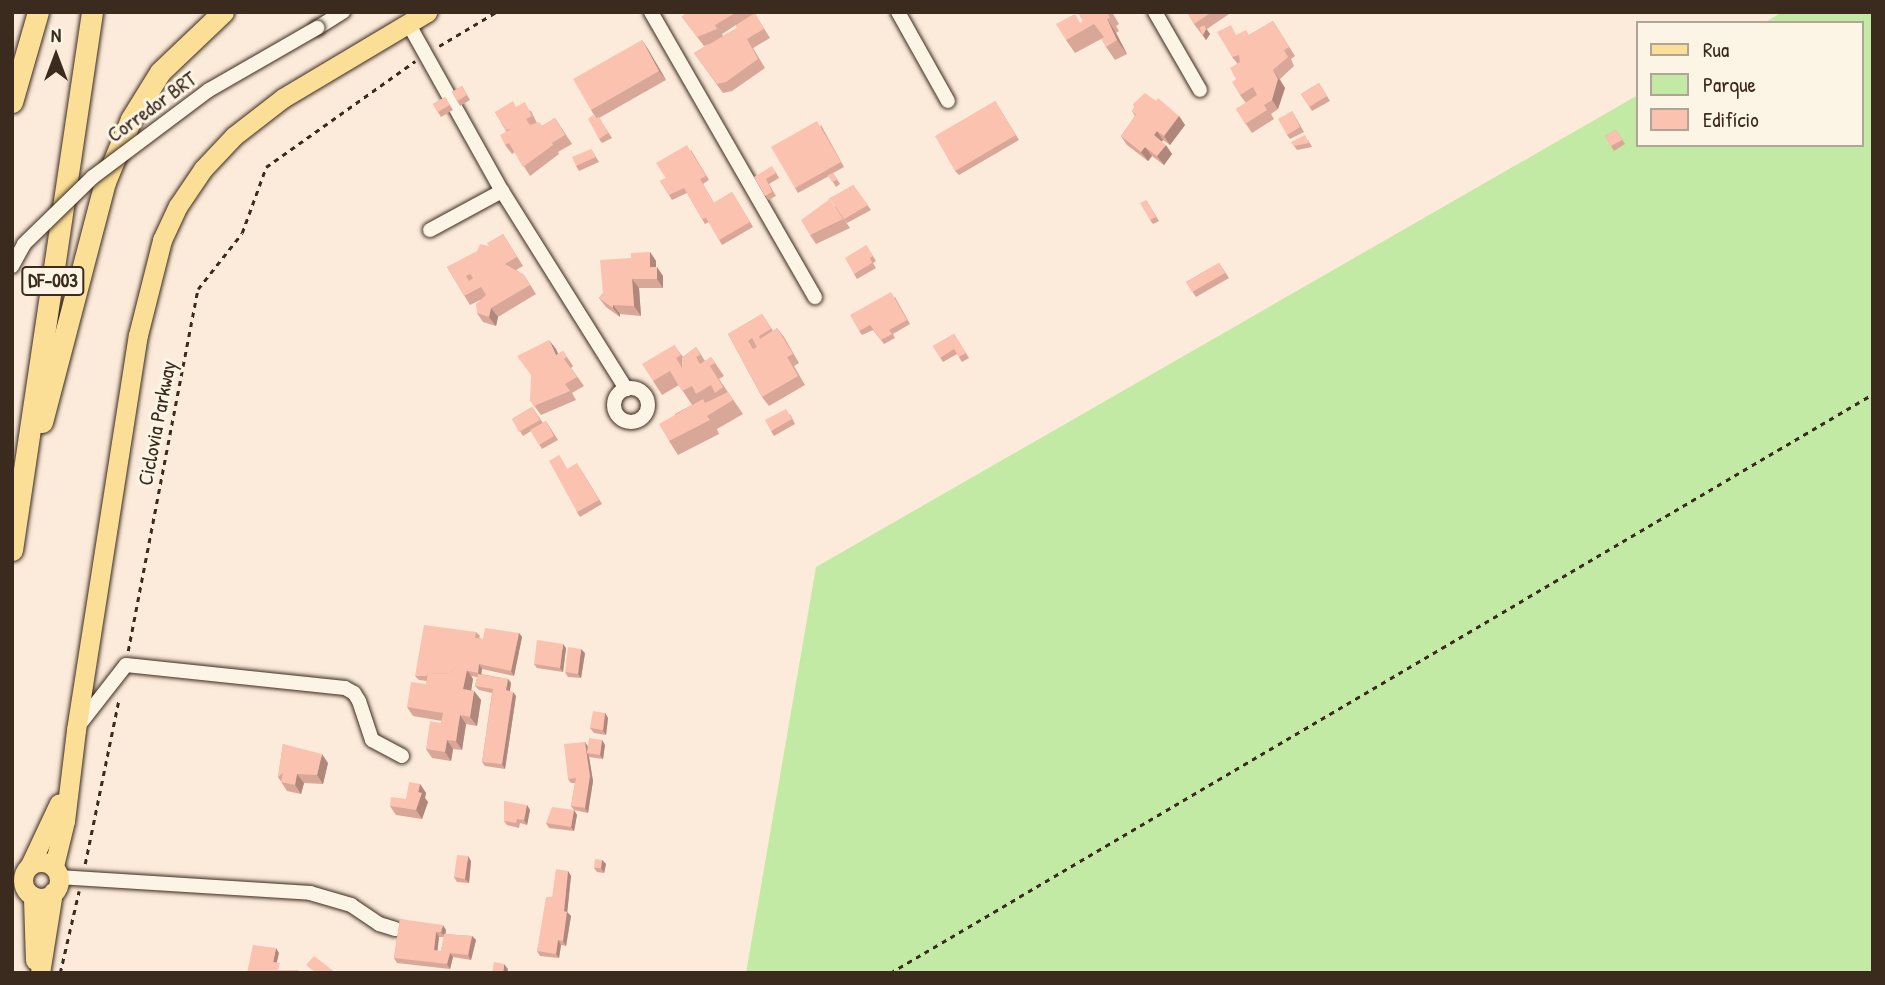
<!DOCTYPE html>
<meta charset="utf-8">
<style>
body{margin:0}
#map{position:relative;width:1885px;height:985px;overflow:hidden;background:#fcebda;font-family:"Patrick Hand",sans-serif}
div>[style]{position:absolute}
[style*='--x']{left:calc(var(--x)*1px);top:calc(var(--y)*1px);width:calc(var(--w)*1px);rotate:calc(var(--a)*1deg)}
.green>*{inset:0;background:#c3eaa5}
.path>*{height:2.5px;margin-top:-1.25px;transform-origin:0;background:repeating-linear-gradient(90deg,#3b2a1e 0 5px,transparent 0 10px)}
.roads{filter:drop-shadow(0 0 2px #3b2a1e) drop-shadow(0 0 2px #3b2a1e)}
.minor>*{height:14px;margin:-7px;padding:0 7px;transform-origin:7px;border-radius:7px;background:#fcf5e5}
.minor>.ring{margin:-7px;padding:0;box-sizing:content-box;background:none;border:14px solid #fcf5e5;border-radius:50%}
.major>*{height:19px;margin:-9.5px;padding:0 9.5px;transform-origin:9.5px;border-radius:9.5px;background:#fbdf96}
.major>.ring{margin:-9.5px;padding:0;box-sizing:content-box;background:none;border:19px solid #fbdf96;border-radius:50%}
.highway>*{height:21px;margin:-10.5px;padding:0 10.5px;transform-origin:10.5px;border-radius:10.5px;background:#fbdf96}
.bridges{filter:drop-shadow(0 0 2px #3b2a1e) drop-shadow(0 0 2px #3b2a1e)}
.minor-bridge>*{height:14px;margin:-7px;padding:0 7px;transform-origin:7px;border-radius:7px;background:#fcf5e5}
.wall>*{inset:0;background:#d8a797}
.shaded-wall>*{inset:0;background:#b0887b}
.building>*{inset:0;background:#fbc2b0}
span{translate:-50% -50%;white-space:nowrap;text-align:center;line-height:1.15;-webkit-text-stroke:6px #fcf5e5;paint-order:stroke}
.shield-label span{padding:2px 5px;background:#fcf5e5;border:2px solid;border-radius:5px;-webkit-text-stroke-width:0}
.shield-label{font-size:19px;color:#3b2a1e;font-weight:700}
.street-label{font-size:21px;color:#3b2a1e}
.frame{position:absolute;inset:0;border:14px solid #3b2a1e;pointer-events:none}
.legend{position:absolute;left:1636px;top:21px;width:228px;height:126px;box-sizing:border-box;background:#fcf5e5;border:2px solid #afa495;margin:0;padding:9px 12px;list-style:none;font-size:21px;color:#3b2a1e}
.legend li{display:flex;align-items:center;gap:14px;height:35px}
.legend b{width:35px;border:2px solid #afa495}
.north{position:absolute;left:21px;top:21px;width:70px;height:70px;-webkit-text-stroke:5px #fcf5e5;paint-order:stroke;rotate:0deg;font-size:19px;font-weight:700;line-height:28px;text-align:center;color:#3b2a1e}
.north::after{content:'';display:block;margin:auto;width:24px;height:32px;background:#3b2a1e;clip-path:polygon(50% 0,100% 100%,50% 72%,0 100%)}
</style>
<div id="map">
<div class="green">
<div style="clip-path:polygon(1782px 12px,1873px 12px,1873px 973px,746px 973px,816px 567px,1638px 95px,1638px 145px,1862px 145px,1862px 23px,1764px 23px)"></div>
</div>
<div class="path">
<div style="--x:439;--y:46;--w:66;--a:-30.8"></div>
<div style="--x:128;--y:651;--w:369;--a:-79.1"></div>
<div style="--x:198;--y:289;--w:71;--a:-51.8"></div>
<div style="--x:242;--y:233;--w:70;--a:-70"></div>
<div style="--x:266;--y:167;--w:183;--a:-35.4"></div>
<div style="--x:85;--y:864;--w:168;--a:-78.4"></div>
<div style="--x:60;--y:973;--w:84;--a:-77"></div>
<div style="--x:890;--y:973;--w:1141;--a:-30.5"></div>
</div>
<div class="roads">
<div class="minor">
<div style="--x:651;--y:12;--w:329;--a:60.1"></div>
<div style="--x:898;--y:12;--w:102;--a:60.7"></div>
<div style="--x:1155;--y:12;--w:90;--a:60"></div>
<div style="--x:408;--y:23;--w:193;--a:60.8"></div>
<div style="--x:502;--y:191;--w:234;--a:57.9"></div>
<div style="--x:317;--y:28;--w:31;--a:-32"></div>
<div style="--x:430;--y:230;--w:82;--a:-28.4"></div>
<div class="ring" style="left:614px;top:388px;width:20px;height:20px"></div>
<div style="--x:76;--y:729;--w:81;--a:-52"></div>
<div style="--x:126;--y:665;--w:220;--a:6"></div>
<div style="--x:345;--y:688;--w:10;--a:29"></div>
<div style="--x:354;--y:693;--w:9;--a:58"></div>
<div style="--x:359;--y:701;--w:41;--a:71.6"></div>
<div style="--x:372;--y:740;--w:34;--a:28"></div>
<div style="--x:58;--y:877;--w:253;--a:3.6"></div>
<div style="--x:310;--y:893;--w:43;--a:16.3"></div>
<div style="--x:351;--y:905;--w:34;--a:34"></div>
<div style="--x:379;--y:924;--w:17;--a:17"></div>
</div>
<div class="major">
<div class="ring" style="left:23px;top:862px;width:17px;height:17px"></div>
<div style="--x:30;--y:865;--w:68;--a:-64.9"></div>
<div style="--x:54;--y:866;--w:46;--a:-76.3"></div>
<div style="--x:65;--y:821;--w:92;--a:-83.1"></div>
<div style="--x:76;--y:730;--w:400;--a:-81.1"></div>
<div style="--x:138;--y:335;--w:98;--a:-75.8"></div>
<div style="--x:162;--y:240;--w:38;--a:-65"></div>
<div style="--x:178;--y:206;--w:45;--a:-56"></div>
<div style="--x:203;--y:169;--w:45;--a:-46.8"></div>
<div style="--x:234;--y:136;--w:62;--a:-37.8"></div>
<div style="--x:283;--y:98;--w:168;--a:-30.8"></div>
<div style="--x:33;--y:898;--w:62;--a:88.2"></div>
<div style="--x:40;--y:973;--w:82;--a:-80.9"></div>
</div>
<div class="highway">
<div style="--x:12;--y:102;--w:94;--a:-73.9"></div>
<div style="--x:42;--y:422;--w:248;--a:-75.3"></div>
<div style="--x:105;--y:182;--w:68;--a:-67.6"></div>
<div style="--x:131;--y:119;--w:55;--a:-58.3"></div>
<div style="--x:160;--y:72;--w:87;--a:-43.6"></div>
<div style="--x:12;--y:550;--w:544;--a:-81.54"></div>
</div>
</div>
<div class="bridges">
<div class="minor-bridge">
<div style="--x:12;--y:266;--w:25;--a:-61"></div>
<div style="--x:24;--y:244;--w:96;--a:-44.2"></div>
<div style="--x:93;--y:177;--w:145;--a:-36.9"></div>
<div style="--x:209;--y:90;--w:125;--a:-29.9"></div>
</div>
</div>
<div class="wall">
<div style="clip-path:polygon(evenodd,687px 12px,759px 12px,755px 14px,770px 38px,753px 48px,765px 68px,732px 91px,723px 93px,694px 53px,709px 44px,704px 46px,682px 17px,687px 12px,736px 25px,737px 28px,723px 36px,722px 34px,736px 25px)"></div>
<div style="clip-path:polygon(1078px 12px,1112px 12px,1119px 24px,1116px 26px,1119px 31px,1116px 33px,1127px 54px,1115px 60px,1106px 47px,1103px 38px,1075px 53px,1066px 40px,1083px 21px)"></div>
<div style="clip-path:polygon(1187px 12px,1232px 12px,1207px 29px,1210px 34px,1206px 40px,1194px 24px)"></div>
<div style="clip-path:polygon(1273px 21px,1295px 56px,1291px 59px,1294px 66px,1280px 79px,1285px 88px,1278px 109px,1271px 114px,1274px 119px,1252px 133px,1236px 109px,1246px 103px,1240px 95px,1236px 79px,1237px 63px,1232px 57px,1238px 35px,1249px 35px)"></div>
<div style="clip-path:polygon(642px 40px,666px 80px,599px 118px,612px 138px,602px 143px,599px 139px,596px 118px,591px 110px)"></div>
<div style="clip-path:polygon(1319px 83px,1330px 101px,1312px 111px,1301px 94px)"></div>
<div style="clip-path:polygon(462px 86px,470px 100px,460px 106px,452px 92px)"></div>
<div style="clip-path:polygon(445px 97px,453px 110px,441px 117px,433px 104px)"></div>
<div style="clip-path:polygon(995px 101px,1019px 140px,959px 175px,955px 171px)"></div>
<div style="clip-path:polygon(1133px 104px,1179px 116px,1185px 125px,1170px 145px,1163px 140px,1162px 142px,1172px 154px,1164px 165px,1152px 156px,1148px 161px,1127px 145px,1121px 136px,1135px 116px,1132px 111px,1135px 107px)"></div>
<div style="clip-path:polygon(517px 107px,531px 111px,537px 123px,542px 126px,555px 118px,572px 144px,558px 152px,559px 154px,530px 176px,515px 152px,512px 154px,505px 145px,506px 131px,495px 112px)"></div>
<div style="clip-path:polygon(1292px 111px,1304px 132px,1290px 139px,1287px 135px)"></div>
<div style="clip-path:polygon(821px 125px,844px 167px,833px 173px,840px 184px,836px 187px,829px 176px,798px 193px,795px 188px)"></div>
<div style="clip-path:polygon(1616px 130px,1625px 144px,1614px 151px,1605px 136px)"></div>
<div style="clip-path:polygon(1308px 140px,1312px 147px,1297px 150px,1291px 142px)"></div>
<div style="clip-path:polygon(591px 149px,599px 162px,579px 171px,576px 166px)"></div>
<div style="clip-path:polygon(691px 150px,709px 180px,703px 184px,714px 203px,732px 192px,753px 227px,722px 245px,709px 222px,705px 224px,702px 219px,687px 193px,672px 200px,660px 181px,666px 178px)"></div>
<div style="clip-path:polygon(775px 171px,779px 178px,769px 184px,776px 196px,768px 200px,754px 177px)"></div>
<div style="clip-path:polygon(853px 185px,871px 210px,847px 223px,843px 218px,850px 228px,816px 244px,810px 235px)"></div>
<div style="clip-path:polygon(1146px 200px,1159px 221px,1153px 224px,1150px 220px)"></div>
<div style="clip-path:polygon(503px 234px,523px 266px,516px 270px,524px 275px,536px 294px,498px 317px,496px 326px,483px 322px,477px 313px,480px 300px,470px 305px,447px 267px,489px 246px)"></div>
<div style="clip-path:polygon(866px 245px,876px 261px,873px 263px,876px 268px,857px 279px,854px 274px)"></div>
<div style="clip-path:polygon(650px 252px,656px 261px,656px 267px,663px 276px,663px 288px,639px 288px,641px 316px,620px 314px,620px 317px,606px 307px,599px 298px,631px 258px)"></div>
<div style="clip-path:polygon(1219px 263px,1229px 278px,1196px 297px,1186px 282px)"></div>
<div style="clip-path:polygon(895px 297px,910px 324px,893px 334px,895px 338px,884px 344px,873px 330px,862px 335px,859px 331px)"></div>
<div style="clip-path:polygon(762px 314px,773px 331px,777px 328px,784px 337px,799px 363px,794px 366px,805px 385px,769px 406px,762px 397px,728px 334px)"></div>
<div style="clip-path:polygon(954px 334px,969px 358px,962px 362px,957px 354px,943px 362px,933px 346px)"></div>
<div style="clip-path:polygon(674px 345px,683px 357px,696px 347px,705px 361px,711px 357px,724px 376px,719px 379px,743px 414px,717px 429px,719px 434px,678px 455px,669px 441px,675px 414px,692px 405px,679px 385px,662px 395px,653px 381px)"></div>
<div style="clip-path:polygon(556px 349px,558px 354px,563px 351px,573px 366px,571px 368px,584px 386px,572px 393px,576px 400px,541px 415px,530px 400px)"></div>
<div style="clip-path:polygon(532px 407px,543px 423px,546px 421px,558px 440px,542px 449px,531px 431px,523px 436px,512px 419px)"></div>
<div style="clip-path:polygon(790px 414px,795px 424px,774px 436px,771px 431px)"></div>
<div style="clip-path:polygon(559px 455px,567px 469px,580px 468px,602px 504px,580px 517px,577px 512px)"></div>
<div style="clip-path:polygon(476px 632px,480px 636px,479px 638px,483px 639px,519px 633px,522px 637px,514px 676px,482px 669px,481px 674px,508px 679px,511px 683px,510px 691px,516px 696px,505px 769px,485px 766px,482px 762px,492px 693px,479px 690px,475px 686px,477px 677px,471px 676px,473px 679px,471px 690px,474px 691px,481px 700px,477px 726px,466px 724px,462px 750px,453px 749px,451px 761px,432px 758px,426px 749px,442px 721px,413px 716px,407px 707px,426px 684px,427px 681px,419px 680px,415px 676px)"></div>
<div style="clip-path:polygon(566px 648px,563px 672px,537px 668px,534px 664px)"></div>
<div style="clip-path:polygon(585px 653px,581px 678px,568px 677px,565px 672px)"></div>
<div style="clip-path:polygon(605px 713px,608px 718px,606px 735px,594px 733px,590px 728px)"></div>
<div style="clip-path:polygon(602px 740px,605px 745px,603px 759px,589px 757px,593px 781px,588px 813px,574px 810px,571px 806px,575px 783px,571px 783px,568px 779px,585px 742px,587px 746px)"></div>
<div style="clip-path:polygon(283px 744px,328px 763px,323px 784px,304px 783px,301px 794px,287px 791px,278px 777px)"></div>
<div style="clip-path:polygon(420px 784px,426px 793px,425px 798px,428px 802px,422px 819px,396px 815px,390px 806px,406px 799px)"></div>
<div style="clip-path:polygon(527px 805px,530px 810px,527px 825px,520px 823px,519px 828px,507px 825px,504px 821px)"></div>
<div style="clip-path:polygon(574px 810px,577px 815px,574px 831px,549px 828px,546px 823px)"></div>
<div style="clip-path:polygon(602px 860px,606px 864px,604px 873px,597px 872px,594px 868px)"></div>
<div style="clip-path:polygon(471px 861px,469px 883px,457px 882px,454px 877px)"></div>
<div style="clip-path:polygon(568px 871px,571px 876px,567px 912px,571px 916px,566px 946px,561px 945px,559px 958px,540px 956px,537px 951px,552px 897px)"></div>
<div style="clip-path:polygon(evenodd,400px 919px,446px 930px,445px 934px,472px 936px,476px 940px,471px 960px,453px 957px,450px 969px,397px 963px,394px 958px,400px 919px,439px 937px,444px 937px,441px 951px,437px 951px,439px 937px)"></div>
</div>
<div class="shaded-wall">
<div style="clip-path:polygon(1107px 19px,1116px 33px,1127px 54px,1117px 40px)"></div>
<div style="clip-path:polygon(1206px 29px,1210px 34px,1206px 40px,1203px 35px)"></div>
<div style="clip-path:polygon(642px 40px,648px 49px,666px 80px,659px 71px)"></div>
<div style="clip-path:polygon(1273px 70px,1285px 88px,1278px 109px,1272px 100px)"></div>
<div style="clip-path:polygon(1179px 116px,1185px 125px,1170px 145px,1164px 136px)"></div>
<div style="clip-path:polygon(1157px 131px,1163px 140px,1160px 144px,1154px 135px)"></div>
<div style="clip-path:polygon(1166px 145px,1172px 154px,1164px 165px,1157px 156px)"></div>
<div style="clip-path:polygon(1145px 147px,1152px 156px,1148px 161px,1141px 152px)"></div>
<div style="clip-path:polygon(650px 252px,656px 261px,656px 276px,650px 267px)"></div>
<div style="clip-path:polygon(657px 267px,663px 276px,663px 288px,657px 279px)"></div>
<div style="clip-path:polygon(632px 279px,639px 288px,641px 316px,634px 306px)"></div>
<div style="clip-path:polygon(613px 305px,620px 314px,620px 317px,613px 308px)"></div>
<div style="clip-path:polygon(491px 308px,498px 317px,496px 326px,489px 317px)"></div>
<div style="clip-path:polygon(549px 340px,556px 349px,562px 364px,556px 355px)"></div>
<div style="clip-path:polygon(519px 633px,522px 637px,514px 676px,511px 671px)"></div>
<div style="clip-path:polygon(563px 644px,566px 648px,563px 672px,560px 668px)"></div>
<div style="clip-path:polygon(581px 649px,585px 653px,581px 678px,578px 674px)"></div>
<div style="clip-path:polygon(479px 664px,482px 669px,481px 677px,478px 673px)"></div>
<div style="clip-path:polygon(467px 670px,473px 679px,470px 698px,463px 689px)"></div>
<div style="clip-path:polygon(508px 679px,511px 683px,509px 695px,506px 690px)"></div>
<div style="clip-path:polygon(474px 691px,481px 700px,477px 726px,470px 717px)"></div>
<div style="clip-path:polygon(513px 692px,516px 696px,505px 769px,502px 764px)"></div>
<div style="clip-path:polygon(605px 713px,608px 718px,606px 735px,603px 730px)"></div>
<div style="clip-path:polygon(460px 715px,466px 724px,462px 750px,456px 741px)"></div>
<div style="clip-path:polygon(447px 740px,453px 749px,451px 761px,445px 752px)"></div>
<div style="clip-path:polygon(602px 740px,605px 745px,603px 759px,600px 755px)"></div>
<div style="clip-path:polygon(585px 742px,588px 747px,587px 753px,589px 757px,593px 781px,588px 813px,585px 808px)"></div>
<div style="clip-path:polygon(322px 754px,328px 763px,323px 784px,317px 775px)"></div>
<div style="clip-path:polygon(297px 774px,304px 783px,301px 794px,295px 785px)"></div>
<div style="clip-path:polygon(420px 784px,426px 793px,425px 798px,428px 802px,422px 819px,416px 810px)"></div>
<div style="clip-path:polygon(527px 805px,530px 810px,527px 825px,524px 820px)"></div>
<div style="clip-path:polygon(574px 810px,577px 815px,574px 831px,571px 827px)"></div>
<div style="clip-path:polygon(468px 856px,471px 861px,469px 883px,465px 879px)"></div>
<div style="clip-path:polygon(602px 860px,606px 864px,604px 873px,601px 868px)"></div>
<div style="clip-path:polygon(568px 871px,571px 876px,567px 915px,567px 912px,571px 916px,566px 946px,563px 941px,564px 911px)"></div>
<div style="clip-path:polygon(443px 925px,446px 930px,445px 937px,441px 932px)"></div>
<div style="clip-path:polygon(436px 932px,439px 937px,437px 955px,434px 950px)"></div>
<div style="clip-path:polygon(472px 936px,476px 940px,471px 960px,468px 955px)"></div>
<div style="clip-path:polygon(558px 940px,561px 945px,559px 958px,556px 954px)"></div>
<div style="clip-path:polygon(276px 948px,279px 953px,276px 966px,273px 962px)"></div>
<div style="clip-path:polygon(450px 953px,453px 957px,450px 969px,447px 964px)"></div>
<div style="clip-path:polygon(504px 964px,508px 969px,507px 973px,503px 973px)"></div>
</div>
<div class="building">
<div style="clip-path:polygon(687px 12px,737px 12px,715px 25px,717px 29px,697px 37px,682px 17px)"></div>
<div style="clip-path:polygon(1078px 12px,1107px 12px,1110px 18px,1107px 19px,1117px 40px,1106px 47px,1101px 39px,1104px 37px,1094px 24px,1066px 40px,1056px 24px,1075px 14px,1080px 23px,1083px 21px)"></div>
<div style="clip-path:polygon(1187px 12px,1212px 12px,1194px 24px)"></div>
<div style="clip-path:polygon(755px 13px,764px 29px,747px 39px,758px 59px,726px 82px,717px 84px,694px 53px,737px 28px,736px 25px)"></div>
<div style="clip-path:polygon(1273px 21px,1289px 47px,1284px 50px,1288px 57px,1273px 70px,1278px 79px,1272px 100px,1264px 105px,1267px 110px,1245px 124px,1236px 109px,1257px 95px,1253px 87px,1240px 95px,1232px 82px,1236px 79px,1230px 68px,1240px 62px,1239px 55px,1232px 57px,1217px 32px,1231px 25px,1236px 35px,1246px 30px,1249px 35px)"></div>
<div style="clip-path:polygon(1204px 25px,1206px 29px,1203px 35px,1199px 28px)"></div>
<div style="clip-path:polygon(642px 40px,659px 71px,591px 110px,573px 79px)"></div>
<div style="clip-path:polygon(1319px 83px,1327px 96px,1309px 107px,1301px 94px)"></div>
<div style="clip-path:polygon(462px 86px,467px 95px,457px 101px,452px 92px)"></div>
<div style="clip-path:polygon(1145px 93px,1156px 101px,1158px 98px,1179px 116px,1164px 136px,1157px 131px,1154px 135px,1166px 145px,1157px 156px,1145px 147px,1141px 152px,1121px 136px,1136px 115px,1132px 111px,1135px 106px,1133px 104px)"></div>
<div style="clip-path:polygon(445px 97px,450px 105px,438px 112px,433px 104px)"></div>
<div style="clip-path:polygon(513px 101px,516px 107px,525px 102px,532px 116px,526px 119px,530px 125px,539px 122px,542px 126px,555px 118px,565px 135px,552px 143px,553px 145px,523px 167px,509px 143px,505px 145px,500px 135px,511px 129px,506px 130px,495px 112px)"></div>
<div style="clip-path:polygon(995px 101px,1016px 135px,955px 171px,935px 136px)"></div>
<div style="clip-path:polygon(1292px 111px,1300px 127px,1287px 135px,1278px 119px)"></div>
<div style="clip-path:polygon(593px 115px,596px 118px,599px 117px,608px 133px,599px 139px,588px 119px)"></div>
<div style="clip-path:polygon(817px 121px,841px 162px,795px 188px,771px 147px)"></div>
<div style="clip-path:polygon(1616px 130px,1622px 140px,1611px 146px,1605px 136px)"></div>
<div style="clip-path:polygon(1305px 135px,1309px 143px,1294px 146px,1291px 142px)"></div>
<div style="clip-path:polygon(687px 145px,706px 176px,700px 179px,714px 203px,732px 192px,750px 222px,719px 240px,706px 218px,702px 219px,684px 188px,669px 195px,660px 181px,666px 178px,656px 163px)"></div>
<div style="clip-path:polygon(591px 149px,596px 157px,576px 166px,572px 157px)"></div>
<div style="clip-path:polygon(772px 166px,776px 173px,766px 179px,772px 192px,765px 196px,754px 177px)"></div>
<div style="clip-path:polygon(833px 173px,837px 180px,832px 182px,828px 175px)"></div>
<div style="clip-path:polygon(853px 185px,868px 205px,844px 219px,830px 199px,829px 200px,828px 199px)"></div>
<div style="clip-path:polygon(830px 199px,843px 219px,810px 235px,801px 220px)"></div>
<div style="clip-path:polygon(1146px 200px,1156px 217px,1150px 220px,1140px 203px)"></div>
<div style="clip-path:polygon(evenodd,503px 234px,517px 257px,505px 264px,524px 275px,530px 285px,491px 308px,489px 317px,477px 313px,476px 304px,486px 295px,481px 287px,464px 296px,447px 267px,477px 251px,480px 244px,489px 246px,487px 243px,503px 234px,470px 274px,473px 278px,469px 281px,466px 276px,470px 274px)"></div>
<div style="clip-path:polygon(866px 245px,873px 256px,870px 258px,872px 263px,854px 274px,845px 258px)"></div>
<div style="clip-path:polygon(650px 252px,650px 267px,657px 267px,657px 279px,632px 279px,634px 306px,613px 305px,613px 308px,599px 298px,603px 294px,600px 260px,631px 258px,631px 253px)"></div>
<div style="clip-path:polygon(1219px 263px,1225px 273px,1192px 292px,1186px 282px)"></div>
<div style="clip-path:polygon(891px 292px,907px 320px,889px 330px,892px 334px,881px 340px,870px 325px,859px 331px,850px 315px)"></div>
<div style="clip-path:polygon(evenodd,762px 314px,771px 329px,759px 336px,760px 339px,777px 328px,793px 354px,787px 357px,798px 376px,762px 397px,728px 334px,762px 314px,752px 338px,757px 347px,753px 349px,748px 341px,752px 338px)"></div>
<div style="clip-path:polygon(954px 334px,966px 353px,959px 357px,954px 349px,940px 358px,933px 346px)"></div>
<div style="clip-path:polygon(549px 340px,556px 355px,563px 351px,567px 357px,564px 359px,577px 377px,565px 384px,570px 391px,534px 406px,530px 400px,531px 375px,517px 356px)"></div>
<div style="clip-path:polygon(674px 345px,681px 355px,676px 358px,682px 368px,682px 358px,696px 347px,700px 355px,696px 357px,700px 364px,711px 357px,715px 363px,710px 366px,723px 387px,715px 393px,711px 385px,696px 394px,692px 386px,682px 391px,670px 371px,653px 381px,642px 364px)"></div>
<div style="clip-path:polygon(728px 392px,733px 400px,707px 416px,710px 420px,669px 441px,659px 424px,703px 399px,705px 403px)"></div>
<div style="clip-path:polygon(532px 407px,540px 420px,519px 432px,512px 419px)"></div>
<div style="clip-path:polygon(786px 409px,792px 419px,771px 431px,765px 420px)"></div>
<div style="clip-path:polygon(546px 421px,554px 436px,539px 445px,530px 430px)"></div>
<div style="clip-path:polygon(559px 455px,567px 469px,577px 463px,599px 500px,577px 512px,549px 461px)"></div>
<div style="clip-path:polygon(424px 625px,476px 632px,475px 638px,483px 639px,485px 628px,519px 633px,511px 671px,479px 664px,478px 673px,453px 668px,452px 674px,428px 673px,427px 676px,415px 676px)"></div>
<div style="clip-path:polygon(537px 640px,563px 644px,560px 668px,534px 664px)"></div>
<div style="clip-path:polygon(568px 647px,581px 649px,578px 674px,565px 672px)"></div>
<div style="clip-path:polygon(453px 668px,467px 670px,463px 689px,474px 691px,470px 717px,460px 715px,456px 741px,447px 740px,445px 752px,426px 749px,430px 721px,441px 723px,443px 713px,407px 707px,411px 682px,426px 684px,428px 673px,452px 674px)"></div>
<div style="clip-path:polygon(478px 674px,508px 679px,506px 690px,513px 692px,502px 764px,482px 762px,493px 689px,475px 686px)"></div>
<div style="clip-path:polygon(593px 711px,605px 713px,603px 730px,590px 728px)"></div>
<div style="clip-path:polygon(589px 738px,602px 740px,600px 755px,587px 753px)"></div>
<div style="clip-path:polygon(585px 742px,590px 776px,585px 808px,571px 806px,576px 778px,568px 779px,564px 744px)"></div>
<div style="clip-path:polygon(283px 744px,322px 754px,317px 775px,297px 774px,295px 785px,281px 782px,283px 773px,278px 777px)"></div>
<div style="clip-path:polygon(409px 782px,420px 784px,418px 792px,422px 793px,416px 810px,390px 806px,391px 797px,406px 799px)"></div>
<div style="clip-path:polygon(504px 801px,527px 805px,524px 820px,517px 819px,516px 823px,504px 821px)"></div>
<div style="clip-path:polygon(552px 807px,574px 810px,571px 827px,546px 823px)"></div>
<div style="clip-path:polygon(457px 855px,468px 856px,465px 879px,454px 877px)"></div>
<div style="clip-path:polygon(595px 859px,602px 860px,601px 868px,594px 868px)"></div>
<div style="clip-path:polygon(556px 869px,568px 871px,564px 911px,567px 912px,563px 941px,558px 940px,556px 954px,537px 951px,546px 897px,552px 897px)"></div>
<div style="clip-path:polygon(400px 919px,443px 925px,441px 932px,436px 932px,434px 950px,441px 951px,444px 934px,472px 936px,468px 955px,450px 953px,447px 964px,394px 958px)"></div>
<div style="clip-path:polygon(253px 945px,276px 948px,273px 962px,280px 963px,278px 970px,299px 970px,298px 973px,247px 973px)"></div>
<div style="clip-path:polygon(314px 956px,336px 973px,316px 973px,306px 965px)"></div>
<div style="clip-path:polygon(494px 962px,504px 964px,503px 973px,492px 973px)"></div>
</div>
<div class="shield-label">
<span style="left:53px;top:281px">DF-003</span>
</div>
<div class="street-label">
<span style="left:152px;top:107px;rotate:-36deg">Corredor BRT</span>
<span style="left:157px;top:423px;rotate:-79deg">Ciclovia Parkway</span>
</div>
<div class="frame"></div>
<ul class="legend">
<li><b style="height:9px;background:#fbdf96"></b>Rua</li>
<li><b style="height:19px;background:#c3eaa5"></b>Parque</li>
<li><b style="height:19px;background:#fbc2b0"></b>Edifício</li>
</ul>
<div class="north">N</div>
</div>
